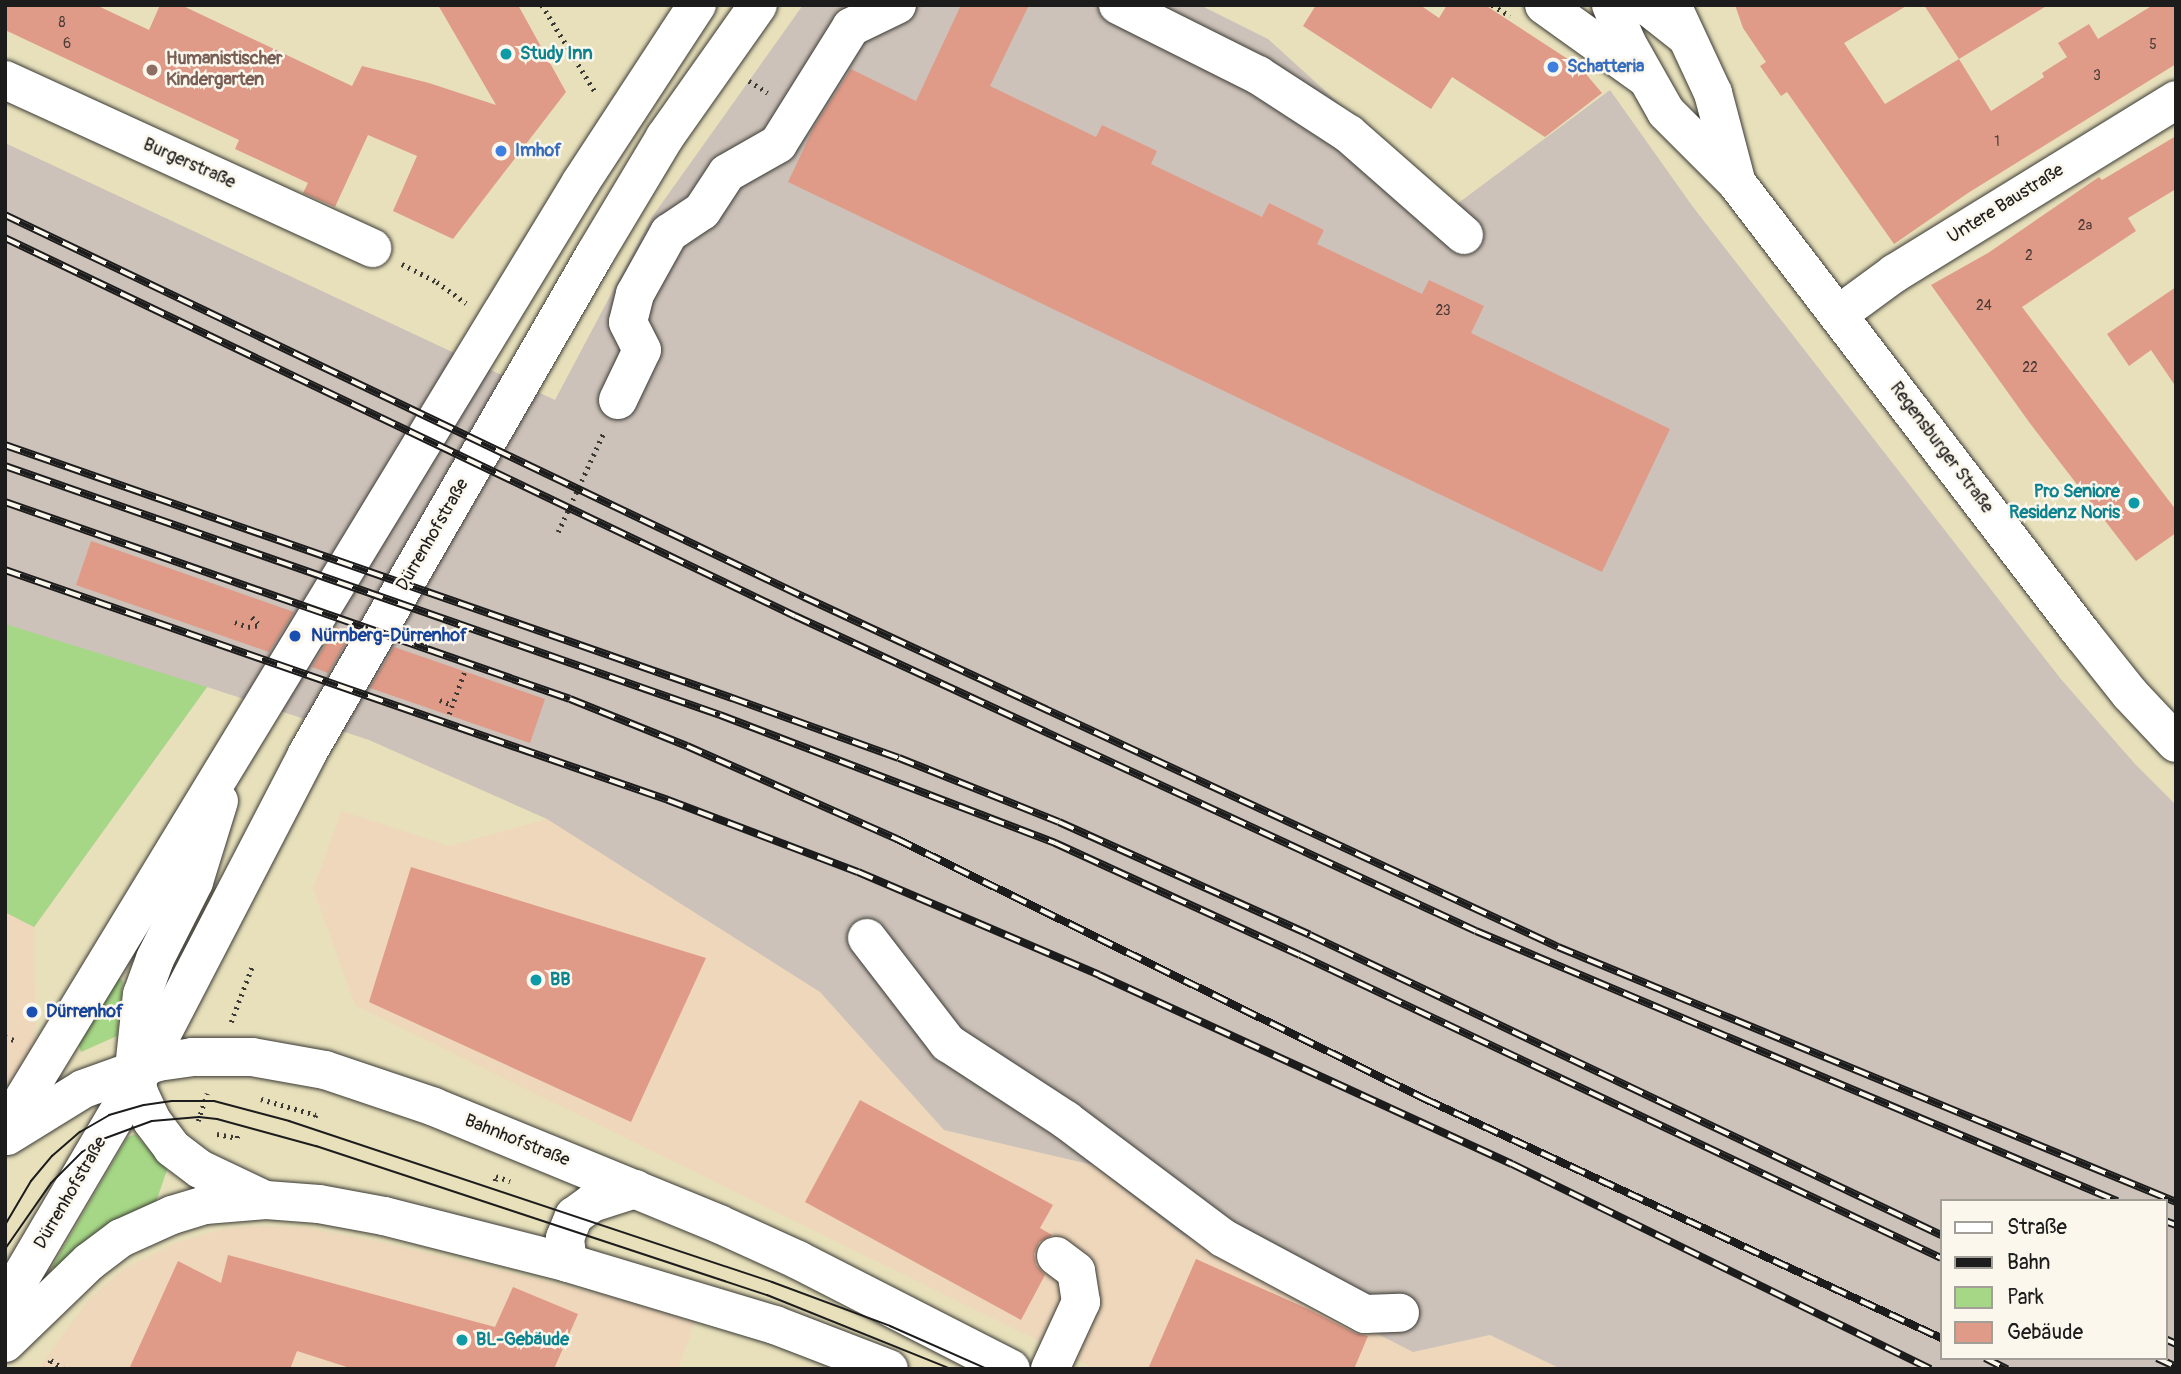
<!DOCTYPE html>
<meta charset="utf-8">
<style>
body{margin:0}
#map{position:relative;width:2181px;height:1374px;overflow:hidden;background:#e7e0bb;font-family:Pangolin,sans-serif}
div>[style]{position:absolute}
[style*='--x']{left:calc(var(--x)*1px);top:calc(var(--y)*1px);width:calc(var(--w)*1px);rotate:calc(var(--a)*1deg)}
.built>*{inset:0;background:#eed7bb}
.industrial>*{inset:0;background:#ccc2b9}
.green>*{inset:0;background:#a6d786}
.building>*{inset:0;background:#e09b88}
.path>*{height:4.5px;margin-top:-2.25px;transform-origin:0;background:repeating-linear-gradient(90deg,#3a3934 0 2px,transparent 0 7px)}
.roads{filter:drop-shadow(0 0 2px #3a3934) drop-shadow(0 0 2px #3a3934)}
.minor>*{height:38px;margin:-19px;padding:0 19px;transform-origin:19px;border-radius:19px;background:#fff}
.major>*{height:38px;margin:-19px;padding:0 19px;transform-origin:19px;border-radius:19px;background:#fff}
.tram>*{height:2px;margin:-1px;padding:0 1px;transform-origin:1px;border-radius:1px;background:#1c1c1c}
.rail>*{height:8px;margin-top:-4px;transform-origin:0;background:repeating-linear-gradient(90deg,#fbf7ec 0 16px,#1c1c1c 0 32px);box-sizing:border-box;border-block:2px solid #1c1c1c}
.dots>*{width:19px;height:19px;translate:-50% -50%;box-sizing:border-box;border:4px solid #fbf7ec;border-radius:50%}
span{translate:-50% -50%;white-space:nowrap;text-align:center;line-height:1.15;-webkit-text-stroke:5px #fbf7ec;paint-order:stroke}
.number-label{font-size:14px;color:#4d3c37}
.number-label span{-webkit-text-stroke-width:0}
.culture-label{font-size:18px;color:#0d838f;font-weight:700}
.left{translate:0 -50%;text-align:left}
.right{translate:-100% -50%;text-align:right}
.education-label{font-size:18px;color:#785e54;font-weight:700}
.shop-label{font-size:18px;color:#366cbe;font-weight:700}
.street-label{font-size:18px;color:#1c1c1c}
.transit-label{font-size:18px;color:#164399;font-weight:700}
.frame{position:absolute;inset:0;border:7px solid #1c1c1c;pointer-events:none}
.legend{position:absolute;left:1940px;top:1199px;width:228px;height:161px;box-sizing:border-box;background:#fbf7ec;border:2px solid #a29f99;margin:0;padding:9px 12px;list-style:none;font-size:21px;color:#1c1c1c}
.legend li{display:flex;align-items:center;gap:14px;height:35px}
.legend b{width:35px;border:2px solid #a29f99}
</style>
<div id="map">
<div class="built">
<div style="clip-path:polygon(342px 811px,449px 846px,547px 819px,820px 992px,944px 1130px,1093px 1165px,1181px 1234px,1413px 1351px,1490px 1335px,1561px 1369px,1096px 1369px,355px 1005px,313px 888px)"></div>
<div style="clip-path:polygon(5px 912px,34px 927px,36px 1057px,5px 1109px)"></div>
<div style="clip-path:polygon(256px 1226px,308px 1228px,394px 1245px,603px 1295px,695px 1322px,678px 1369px,38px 1369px,89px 1299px,125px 1268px,180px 1241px,228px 1228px)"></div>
</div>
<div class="industrial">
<div style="clip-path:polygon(evenodd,803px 5px,1200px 5px,1268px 39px,1453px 207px,1610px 90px,1693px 207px,2060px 678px,2135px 764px,2176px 805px,2176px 1369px,1561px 1369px,1490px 1335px,1413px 1352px,1181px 1234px,1093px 1165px,944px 1130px,820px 992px,547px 819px,369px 740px,207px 687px,34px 927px,5px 912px,5px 143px,555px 400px,652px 217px,803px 5px,1941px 1201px,2165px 1201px,2165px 1358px,1941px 1358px,1941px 1201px)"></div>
</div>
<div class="green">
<div style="clip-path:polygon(5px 624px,207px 687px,34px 927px,5px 912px)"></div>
<div style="clip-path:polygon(119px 978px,123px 981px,117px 1036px,81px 1052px,79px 1045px)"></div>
<div style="clip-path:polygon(135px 1134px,167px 1170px,156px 1202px,57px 1271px,52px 1267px,127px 1138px)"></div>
</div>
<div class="building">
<div style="clip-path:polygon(5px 5px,96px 5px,149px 30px,160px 5px,181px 5px,352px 86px,362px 66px,429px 83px,496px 105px,438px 5px,518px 5px,566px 92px,453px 239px,393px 211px,417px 156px,368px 135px,335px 207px,303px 193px,308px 183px,235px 149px,239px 140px,5px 30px)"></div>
<div style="clip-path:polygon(961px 5px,1029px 5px,990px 86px,1096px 137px,1102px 125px,1157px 151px,1151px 164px,1262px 217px,1269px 203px,1324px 230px,1317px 244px,1422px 294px,1429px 280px,1484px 306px,1471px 333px,1670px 429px,1602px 572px,788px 182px,814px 127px,851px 69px,916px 101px)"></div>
<div style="clip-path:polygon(1316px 5px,1420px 5px,1439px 18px,1447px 5px,1485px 5px,1580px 67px,1602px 93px,1545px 137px,1452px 77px,1431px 109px,1303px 26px)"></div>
<div style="clip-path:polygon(1735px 5px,1908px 5px,1844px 43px,1885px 104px,1959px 59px,1991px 111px,2044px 77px,2042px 73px,2067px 57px,2058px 43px,2089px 24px,2098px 39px,2153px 5px,2176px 5px,2176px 64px,1968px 193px,1894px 244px,1787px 92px,1781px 96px,1760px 66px,1766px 62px,1743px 28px)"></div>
<div style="clip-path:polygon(1924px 5px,2048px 5px,1959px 59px)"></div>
<div style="clip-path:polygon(2176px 136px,2176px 189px,2128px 218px,2136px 231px,2022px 307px,2176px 510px,2176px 533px,2136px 561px,2029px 422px,1931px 285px,1988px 253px,2099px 177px,2102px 180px)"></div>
<div style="clip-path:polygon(2176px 287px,2176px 387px,2151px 350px,2129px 366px,2107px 334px)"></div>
<div style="clip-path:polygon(91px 541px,166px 567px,294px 612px,269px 652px,76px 585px)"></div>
<div style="clip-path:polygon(336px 627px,352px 632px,328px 673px,312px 667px)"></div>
<div style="clip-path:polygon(394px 647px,545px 699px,530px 743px,370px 688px)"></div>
<div style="clip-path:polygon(411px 867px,706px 958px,631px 1122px,369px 1002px)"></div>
<div style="clip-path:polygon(860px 1100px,1053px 1205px,1040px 1228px,1052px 1235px,1039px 1242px,1034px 1254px,1036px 1265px,1045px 1275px,1021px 1320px,805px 1202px)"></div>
<div style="clip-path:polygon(228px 1255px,495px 1327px,513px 1287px,578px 1314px,554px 1369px,353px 1369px,297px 1351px,290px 1369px,129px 1369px,178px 1261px,221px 1283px)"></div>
<div style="clip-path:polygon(1196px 1259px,1310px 1310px,1355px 1333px,1368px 1336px,1354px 1369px,1148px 1369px)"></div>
</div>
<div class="path">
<div style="--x:542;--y:5;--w:103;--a:58.5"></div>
<div style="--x:1492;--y:5;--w:21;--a:31"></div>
<div style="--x:749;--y:81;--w:22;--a:32"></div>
<div style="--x:402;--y:264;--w:39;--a:27"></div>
<div style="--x:437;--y:282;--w:36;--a:36"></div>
<div style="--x:558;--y:532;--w:110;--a:-65.3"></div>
<div style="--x:252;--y:617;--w:11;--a:45"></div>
<div style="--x:235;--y:622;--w:14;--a:21"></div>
<div style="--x:248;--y:627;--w:12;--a:-9"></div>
<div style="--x:440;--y:700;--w:13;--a:23"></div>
<div style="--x:449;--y:714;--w:44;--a:-69.9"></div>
<div style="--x:231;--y:1022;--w:62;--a:-69.2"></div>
<div style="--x:5;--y:1037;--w:13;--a:18"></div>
<div style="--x:261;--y:1099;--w:57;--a:16.2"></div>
<div style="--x:316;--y:1115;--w:6;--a:108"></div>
<div style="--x:198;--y:1121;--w:29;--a:-72"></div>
<div style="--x:217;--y:1134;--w:20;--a:11"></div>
<div style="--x:237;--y:1138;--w:6;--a:-81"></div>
<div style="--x:495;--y:1181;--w:5;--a:-79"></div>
<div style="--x:496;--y:1176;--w:15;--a:20"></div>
<div style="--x:46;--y:1369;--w:10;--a:-61"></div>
<div style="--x:51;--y:1360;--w:16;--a:35"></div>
</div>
<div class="roads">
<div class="minor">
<div style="--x:1118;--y:5;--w:157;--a:26.6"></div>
<div style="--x:1258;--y:75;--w:108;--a:33"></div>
<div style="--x:1349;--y:134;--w:153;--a:41.3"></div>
<div style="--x:1544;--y:5;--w:125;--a:35.6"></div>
<div style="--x:1646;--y:5;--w:48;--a:38.3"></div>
<div style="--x:5;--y:80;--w:404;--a:24.6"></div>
<div style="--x:1839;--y:314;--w:69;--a:-36.2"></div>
<div style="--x:1895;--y:273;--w:330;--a:-31.6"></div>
<div style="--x:618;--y:400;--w:55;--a:-64.4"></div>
<div style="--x:642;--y:350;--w:31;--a:-117"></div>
<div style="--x:628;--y:322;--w:29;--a:-76"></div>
<div style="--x:635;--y:294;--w:70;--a:-60.9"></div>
<div style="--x:669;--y:233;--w:40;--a:-34"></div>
<div style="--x:702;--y:211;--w:45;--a:-56.7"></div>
<div style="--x:727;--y:173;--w:59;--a:-29.6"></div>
<div style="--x:778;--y:144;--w:138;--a:-58"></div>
<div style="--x:851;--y:27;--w:51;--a:-25.6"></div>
<div style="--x:867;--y:938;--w:133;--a:52.4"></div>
<div style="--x:948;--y:1043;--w:141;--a:33.1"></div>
<div style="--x:1066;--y:1120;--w:196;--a:36.9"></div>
<div style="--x:1223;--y:1238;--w:161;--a:28.2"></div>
<div style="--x:1365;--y:1314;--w:35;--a:-2"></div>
<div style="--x:1050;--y:1369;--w:74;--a:-65.2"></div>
<div style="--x:1081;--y:1302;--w:31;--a:-99"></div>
<div style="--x:1076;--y:1271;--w:25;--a:-143"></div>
</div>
<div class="major">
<div style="--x:1611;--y:5;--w:41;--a:67.2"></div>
<div style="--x:1627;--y:43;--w:79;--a:60.5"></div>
<div style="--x:1666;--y:112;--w:99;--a:45"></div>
<div style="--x:1736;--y:182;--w:571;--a:52.55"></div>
<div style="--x:2083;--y:635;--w:75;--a:51.5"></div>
<div style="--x:2130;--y:694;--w:67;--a:46.8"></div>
<div style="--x:1672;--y:5;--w:97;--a:65"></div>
<div style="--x:1713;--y:93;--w:90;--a:75.2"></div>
<div style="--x:219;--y:801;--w:85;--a:107.2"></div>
<div style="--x:194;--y:882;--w:86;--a:116.9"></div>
<div style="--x:155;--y:959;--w:37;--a:110"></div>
<div style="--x:142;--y:994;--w:75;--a:96.1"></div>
<div style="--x:134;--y:1069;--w:25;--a:78"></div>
<div style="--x:139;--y:1093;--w:31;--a:65"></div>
<div style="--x:152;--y:1121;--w:34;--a:53"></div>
<div style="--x:172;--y:1148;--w:35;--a:37"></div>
<div style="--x:200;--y:1169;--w:68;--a:25.4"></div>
<div style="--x:5;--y:1129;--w:1108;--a:-58.69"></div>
<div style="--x:581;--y:182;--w:212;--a:-56.8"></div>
<div style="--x:7;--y:1136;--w:89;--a:-31.7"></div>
<div style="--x:83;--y:1089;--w:80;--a:-19.8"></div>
<div style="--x:158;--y:1062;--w:34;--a:-8"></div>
<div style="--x:192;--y:1057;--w:60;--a:0"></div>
<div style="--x:252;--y:1057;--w:74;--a:10.1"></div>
<div style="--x:325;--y:1070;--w:115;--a:18.7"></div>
<div style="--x:434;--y:1107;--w:308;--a:22.3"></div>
<div style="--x:719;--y:1224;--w:87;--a:24.5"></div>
<div style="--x:798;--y:1260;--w:239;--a:27.1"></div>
<div style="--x:568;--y:1263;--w:25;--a:-97"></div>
<div style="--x:565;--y:1238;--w:24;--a:-68"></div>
<div style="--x:574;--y:1216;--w:22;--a:-36"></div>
<div style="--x:592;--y:1203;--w:46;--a:-17.7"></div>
<div style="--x:5;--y:1304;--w:277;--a:-59.5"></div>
<div style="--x:146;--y:1065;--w:350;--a:-62.6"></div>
<div style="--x:307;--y:754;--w:577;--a:-60.06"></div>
<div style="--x:595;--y:254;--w:136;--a:-59.1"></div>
<div style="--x:665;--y:137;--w:161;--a:-54.8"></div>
<div style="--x:5;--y:1343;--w:117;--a:-44"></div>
<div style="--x:89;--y:1262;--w:40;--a:-37"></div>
<div style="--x:121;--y:1238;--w:56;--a:-24.3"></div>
<div style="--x:172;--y:1215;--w:34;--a:-17"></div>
<div style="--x:205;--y:1205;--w:61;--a:-4.7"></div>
<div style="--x:266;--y:1200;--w:53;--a:4.3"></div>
<div style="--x:319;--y:1204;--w:66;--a:10.5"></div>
<div style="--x:384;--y:1216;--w:190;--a:14.3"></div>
<div style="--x:568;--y:1263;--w:216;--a:16.7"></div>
<div style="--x:775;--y:1325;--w:122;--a:21.1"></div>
</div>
</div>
<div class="tram">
<div style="--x:5;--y:1225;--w:51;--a:-59.4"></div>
<div style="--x:31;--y:1181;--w:33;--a:-50"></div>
<div style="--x:52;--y:1156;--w:37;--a:-41"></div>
<div style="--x:80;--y:1132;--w:34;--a:-30"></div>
<div style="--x:109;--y:1115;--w:36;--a:-16"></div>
<div style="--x:144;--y:1105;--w:28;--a:-8"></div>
<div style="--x:172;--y:1101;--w:42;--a:0"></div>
<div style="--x:214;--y:1101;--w:78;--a:14.9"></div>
<div style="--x:289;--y:1121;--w:509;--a:18.43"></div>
<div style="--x:772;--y:1282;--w:126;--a:20.4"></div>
<div style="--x:890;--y:1326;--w:106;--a:23.9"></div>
<div style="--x:5;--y:1249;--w:80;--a:-55.1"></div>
<div style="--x:51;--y:1183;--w:44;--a:-45"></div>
<div style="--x:82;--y:1152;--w:25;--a:-32"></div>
<div style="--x:103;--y:1139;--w:52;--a:-20.2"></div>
<div style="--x:152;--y:1121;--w:47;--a:-4.9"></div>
<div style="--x:199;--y:1117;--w:18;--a:6"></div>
<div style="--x:217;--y:1119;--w:103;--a:15.3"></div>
<div style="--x:316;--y:1146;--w:475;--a:18.3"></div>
<div style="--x:767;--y:1295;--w:198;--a:21.9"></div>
</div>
<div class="rail">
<div style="--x:5;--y:215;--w:886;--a:25.55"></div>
<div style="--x:804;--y:597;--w:831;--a:24.9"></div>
<div style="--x:1558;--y:947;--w:669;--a:22.42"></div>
<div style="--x:5;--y:238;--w:876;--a:25.57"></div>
<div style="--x:795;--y:616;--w:750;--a:24.82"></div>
<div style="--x:1476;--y:931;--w:696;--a:22.84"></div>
<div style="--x:5;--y:445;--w:770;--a:19.19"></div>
<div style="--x:732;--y:698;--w:177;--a:19.8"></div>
<div style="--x:899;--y:758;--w:172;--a:21.8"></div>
<div style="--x:1059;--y:822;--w:275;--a:24.2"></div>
<div style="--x:1310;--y:935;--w:699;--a:25.43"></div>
<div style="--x:5;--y:466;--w:757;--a:19.2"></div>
<div style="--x:720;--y:715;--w:359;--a:20.9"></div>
<div style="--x:1055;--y:843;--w:269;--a:24.6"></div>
<div style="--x:1300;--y:955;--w:709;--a:25.3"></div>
<div style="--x:5;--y:502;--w:598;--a:19.22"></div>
<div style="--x:570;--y:699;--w:126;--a:21.9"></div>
<div style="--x:687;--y:746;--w:230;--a:23.9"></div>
<div style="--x:897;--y:839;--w:589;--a:26.22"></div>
<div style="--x:1425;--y:1099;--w:569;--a:24.85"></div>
<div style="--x:5;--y:570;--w:702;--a:19.13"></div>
<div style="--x:668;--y:800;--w:203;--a:20.8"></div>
<div style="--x:858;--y:872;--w:262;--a:23.1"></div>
<div style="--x:1099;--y:975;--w:454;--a:24.6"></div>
<div style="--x:1512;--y:1164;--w:466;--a:26.1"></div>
<div style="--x:2165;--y:1221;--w:12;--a:20"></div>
<div style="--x:2165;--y:1339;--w:12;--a:24"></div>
<div style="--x:1985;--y:1358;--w:25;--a:27"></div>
<div style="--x:2157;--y:1358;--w:21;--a:25"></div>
</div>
<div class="dots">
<div style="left:506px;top:54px;background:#0f9aa8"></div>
<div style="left:1553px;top:67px;background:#3f7fe0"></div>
<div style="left:152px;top:70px;background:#8d6e63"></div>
<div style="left:501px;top:151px;background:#3f7fe0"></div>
<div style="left:2134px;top:503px;background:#0f9aa8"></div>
<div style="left:295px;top:636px;background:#1a4fb4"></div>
<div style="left:536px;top:980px;background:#0f9aa8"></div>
<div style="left:32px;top:1012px;background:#1a4fb4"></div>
<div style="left:462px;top:1340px;background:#0f9aa8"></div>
</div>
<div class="number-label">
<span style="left:62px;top:23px">8</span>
<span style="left:67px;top:44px">6</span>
<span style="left:2153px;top:45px">5</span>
<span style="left:2097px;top:76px">3</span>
<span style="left:1997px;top:142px">1</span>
<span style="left:2085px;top:226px">2a</span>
<span style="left:2029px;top:256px">2</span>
<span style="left:1984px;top:306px">24</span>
<span style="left:1443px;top:311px">23</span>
<span style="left:2030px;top:368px">22</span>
</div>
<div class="culture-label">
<span class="left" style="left:520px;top:54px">Study Inn</span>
<span class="right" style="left:2120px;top:503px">Pro Seniore<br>Residenz Noris</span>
<span class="left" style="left:550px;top:980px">BB</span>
<span class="left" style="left:476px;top:1340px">BL-Gebäude</span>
</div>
<div class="education-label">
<span class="left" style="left:166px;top:70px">Humanistischer<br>Kindergarten</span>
</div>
<div class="shop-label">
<span class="left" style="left:1567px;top:67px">Schatteria</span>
<span class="left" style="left:515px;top:151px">Imhof</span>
</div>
<div class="street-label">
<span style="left:189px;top:164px;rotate:24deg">Burgerstraße</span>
<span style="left:2006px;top:204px;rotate:-32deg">Untere Baustraße</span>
<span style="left:1941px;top:448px;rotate:53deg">Regensburger Straße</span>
<span style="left:433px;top:535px;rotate:-60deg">Dürrenhofstraße</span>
<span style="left:517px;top:1141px;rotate:22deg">Bahnhofstraße</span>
<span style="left:71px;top:1193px;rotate:-60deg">Dürrenhofstraße</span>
</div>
<div class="transit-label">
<span class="left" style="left:311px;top:636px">Nürnberg-Dürrenhof</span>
<span class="left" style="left:46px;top:1012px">Dürrenhof</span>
</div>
<div class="frame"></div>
<ul class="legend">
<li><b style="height:9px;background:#fff"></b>Straße</li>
<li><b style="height:9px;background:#1c1c1c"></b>Bahn</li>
<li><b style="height:19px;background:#a6d786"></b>Park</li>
<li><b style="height:19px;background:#e09b88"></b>Gebäude</li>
</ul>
</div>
